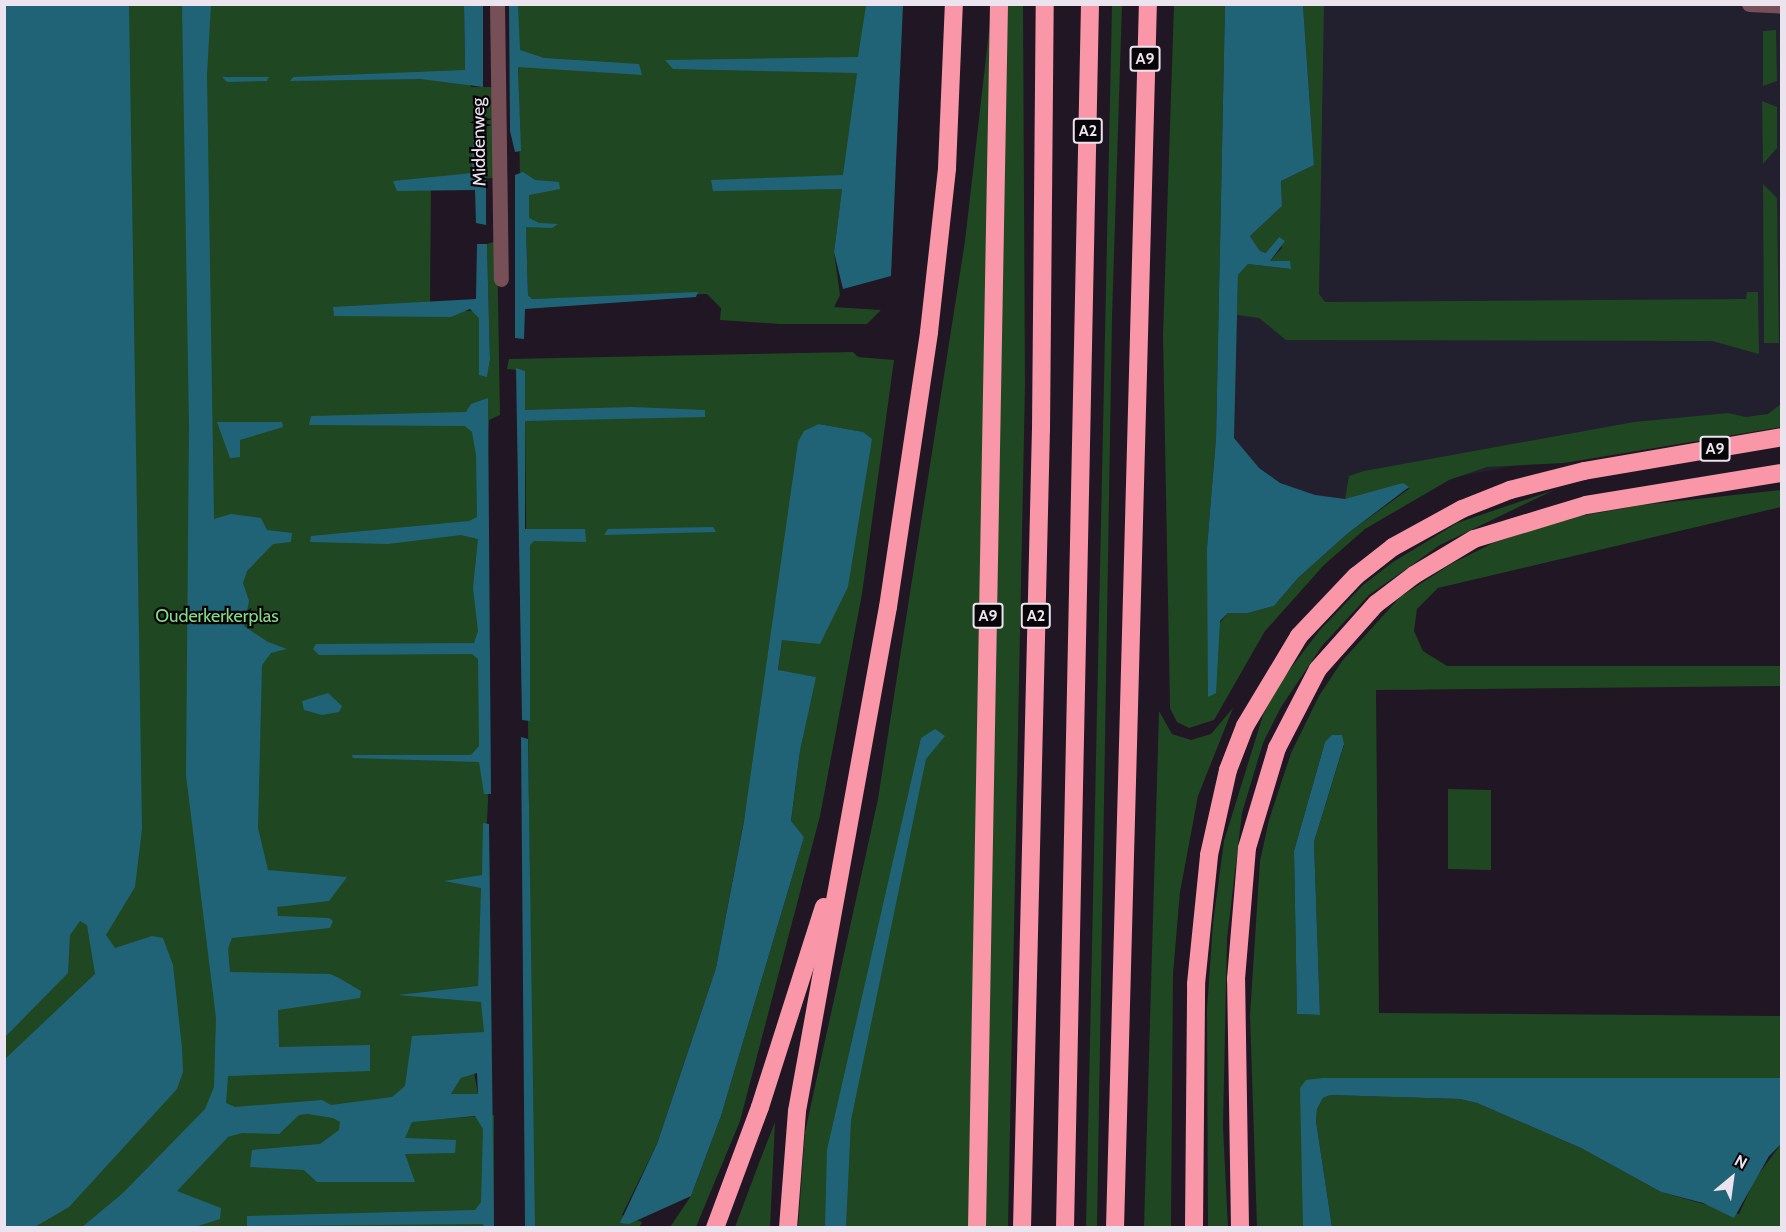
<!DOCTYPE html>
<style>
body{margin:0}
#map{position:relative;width:1786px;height:1232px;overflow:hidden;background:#201624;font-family:Cabin,sans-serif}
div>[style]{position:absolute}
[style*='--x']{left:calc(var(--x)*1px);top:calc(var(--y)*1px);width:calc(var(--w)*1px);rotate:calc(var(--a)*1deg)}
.industrial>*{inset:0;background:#221f2f}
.green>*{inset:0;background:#1f4721}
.water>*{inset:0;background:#216376}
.minor>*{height:15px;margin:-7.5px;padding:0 7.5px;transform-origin:7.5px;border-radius:7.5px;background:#774f56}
.motorway>*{height:18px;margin:-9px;padding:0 9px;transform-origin:9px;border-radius:9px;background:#f997a9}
span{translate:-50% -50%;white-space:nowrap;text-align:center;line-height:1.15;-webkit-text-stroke:4.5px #080509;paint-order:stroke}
.shield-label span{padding:2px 4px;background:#080509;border:2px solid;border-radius:4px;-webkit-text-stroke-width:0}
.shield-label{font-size:16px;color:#ebe4ee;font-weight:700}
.street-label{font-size:18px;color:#ebe4ee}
.park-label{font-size:18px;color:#82db83}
.frame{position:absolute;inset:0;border:6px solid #ebe4ee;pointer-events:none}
.north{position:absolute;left:1702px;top:1148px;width:60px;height:60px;-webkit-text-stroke:4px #080509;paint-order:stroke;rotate:29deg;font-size:16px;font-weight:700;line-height:24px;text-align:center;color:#ebe4ee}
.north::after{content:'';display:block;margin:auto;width:21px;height:27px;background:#ebe4ee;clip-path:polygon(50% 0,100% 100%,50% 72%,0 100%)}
</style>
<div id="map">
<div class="industrial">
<div style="clip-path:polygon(1246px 5px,1781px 5px,1781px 423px,1545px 460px,1400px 488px,1351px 504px,1283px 493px,1232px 446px)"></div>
</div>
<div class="green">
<div style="clip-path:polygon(5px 5px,464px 5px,465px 70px,471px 87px,494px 87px,494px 178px,431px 181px,430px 311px,483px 311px,479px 375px,487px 376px,490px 360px,487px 244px,497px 241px,500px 415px,489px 420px,485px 530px,488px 802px,478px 986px,491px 1025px,429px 1120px,494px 1115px,494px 1227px,5px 1228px)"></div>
<div style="clip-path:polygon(517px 5px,866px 5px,834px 252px,840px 295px,834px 307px,881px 310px,867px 324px,779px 324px,720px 320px,721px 308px,707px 294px,532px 299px,528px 295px,525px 200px,520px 181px)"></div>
<div style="clip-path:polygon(992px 5px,1023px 5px,1025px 386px,1008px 1227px,798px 1228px,805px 1132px,878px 799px,903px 638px,965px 241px)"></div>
<div style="clip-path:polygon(1122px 5px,1112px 317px,1097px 1227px,1086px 1228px,1112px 5px)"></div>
<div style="clip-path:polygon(1174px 5px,1225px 5px,1216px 438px,1207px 548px,1218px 625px,1228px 613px,1248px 613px,1274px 606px,1298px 578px,1347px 534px,1410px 488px,1345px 499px,1349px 476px,1364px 471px,1634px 422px,1728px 413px,1746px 417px,1768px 414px,1781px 404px,1781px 427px,1564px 463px,1487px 467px,1449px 480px,1365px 529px,1324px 565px,1265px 631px,1214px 720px,1189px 728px,1177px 722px,1170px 708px,1163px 335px)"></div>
<div style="clip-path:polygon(1303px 5px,1324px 5px,1319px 294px,1325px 302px,1746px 299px,1747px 292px,1758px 292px,1759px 354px,1712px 341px,1286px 340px,1259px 318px,1237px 315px,1238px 275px,1248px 264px,1290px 269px,1270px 261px,1282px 248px,1279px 237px,1267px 253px,1260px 251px,1250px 236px,1282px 206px,1281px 181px,1314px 165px)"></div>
<div style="clip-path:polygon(1776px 30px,1777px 81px,1763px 86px,1763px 31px)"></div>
<div style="clip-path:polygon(1762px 101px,1777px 107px,1777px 148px,1763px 164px)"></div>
<div style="clip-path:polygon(1763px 184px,1777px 198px,1779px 343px,1764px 343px)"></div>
<div style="clip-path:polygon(853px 352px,858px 357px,894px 360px,862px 594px,820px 816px,740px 1121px,696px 1227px,670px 1227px,691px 1196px,721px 1116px,804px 837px,791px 822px,800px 751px,815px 677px,778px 671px,782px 639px,862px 432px,819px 424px,716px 968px,657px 1144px,622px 1215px,642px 1222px,639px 1228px,526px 1227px,533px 1215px,525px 420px,705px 411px,525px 410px,525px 371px,507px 369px,509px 359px)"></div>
<div style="clip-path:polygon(1554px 490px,1440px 545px,1369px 595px,1322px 646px,1281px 707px,1263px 743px,1242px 813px,1227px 939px,1223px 1127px,1228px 1227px,1208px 1228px,1207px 1009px,1213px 923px,1224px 841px,1263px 715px,1279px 684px,1319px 631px,1363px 585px,1393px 562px,1457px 523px)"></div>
<div style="clip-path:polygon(evenodd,1781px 490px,1781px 507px,1438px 588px,1417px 609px,1414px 631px,1423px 651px,1447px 666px,1781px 666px,1781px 686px,1376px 690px,1379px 1013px,1781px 1016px,1781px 1078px,1306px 1081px,1303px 1227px,1257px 1228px,1250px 1015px,1260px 861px,1269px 820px,1291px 753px,1319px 696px,1342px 661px,1400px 597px,1451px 564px,1493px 543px,1569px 518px,1642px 505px,1781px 490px,1325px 742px,1344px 745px,1314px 842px,1320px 1015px,1297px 1014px,1294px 851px,1325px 742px)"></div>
<div style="clip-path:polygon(1233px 708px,1198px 796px,1180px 892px,1173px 974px,1171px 1227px,1144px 1227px,1159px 711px,1172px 734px,1191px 740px,1211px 734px)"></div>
<div style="clip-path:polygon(1448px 789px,1491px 790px,1491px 870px,1448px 869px)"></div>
<div style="clip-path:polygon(474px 1072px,478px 1094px,451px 1094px,461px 1078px)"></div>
<div style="clip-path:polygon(1330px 1095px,1460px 1099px,1477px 1103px,1581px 1148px,1661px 1192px,1739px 1214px,1755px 1179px,1781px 1144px,1781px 1227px,1332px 1227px,1316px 1121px,1317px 1109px,1323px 1098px)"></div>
<div style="clip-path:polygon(775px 1122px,770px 1227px,735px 1227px,759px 1163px)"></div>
</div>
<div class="water">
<div style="clip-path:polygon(5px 4px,129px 5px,142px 829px,135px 887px,106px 935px,115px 948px,152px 936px,163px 938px,173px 965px,182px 1048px,183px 1072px,177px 1089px,69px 1207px,33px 1228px,5px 1227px,5px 1059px,95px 974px,87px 925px,80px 921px,70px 935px,68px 973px,5px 1037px)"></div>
<div style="clip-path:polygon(evenodd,182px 5px,211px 5px,207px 74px,214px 519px,231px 514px,261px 518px,267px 530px,292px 533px,291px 542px,273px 544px,247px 571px,243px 583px,249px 601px,244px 626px,268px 642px,287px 649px,271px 653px,262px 665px,258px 828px,268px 870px,347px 877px,329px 901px,277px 907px,278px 916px,329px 918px,333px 921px,330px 928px,232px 938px,228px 949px,230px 972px,330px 974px,339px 978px,361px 991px,360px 998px,278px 1010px,279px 1047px,370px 1045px,370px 1071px,228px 1076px,226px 1103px,235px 1107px,322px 1100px,331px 1105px,392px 1097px,405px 1086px,412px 1036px,484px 1032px,481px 1002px,398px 995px,478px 986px,481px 888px,444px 881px,482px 875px,483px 823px,489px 824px,494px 1227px,484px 1227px,483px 1224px,247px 1226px,247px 1216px,475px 1210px,481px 1202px,483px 1129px,475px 1116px,412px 1122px,405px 1138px,456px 1140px,455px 1153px,405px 1154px,415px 1182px,317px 1182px,304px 1170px,250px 1167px,252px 1150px,320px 1144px,339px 1130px,340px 1122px,333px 1118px,308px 1114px,299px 1115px,279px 1134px,242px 1133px,228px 1137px,177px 1191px,221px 1208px,220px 1219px,195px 1227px,82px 1227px,123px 1193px,205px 1109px,214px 1087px,216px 1018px,186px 775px,189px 426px,182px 5px,477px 1073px,478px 1094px,451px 1094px,461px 1078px,477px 1073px)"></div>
<div style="clip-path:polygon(464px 5px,483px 5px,483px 87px,421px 79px,290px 81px,293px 77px,465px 70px)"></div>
<div style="clip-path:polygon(509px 5px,518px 5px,520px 50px,544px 58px,639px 64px,642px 75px,518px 67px,521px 151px,515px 152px,510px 131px)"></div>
<div style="clip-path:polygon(866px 5px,903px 5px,891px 276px,843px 289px,834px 252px,842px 189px,713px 191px,711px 180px,843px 175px,857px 73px,673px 69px,665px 60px,858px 57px)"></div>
<div style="clip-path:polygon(1225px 5px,1303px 5px,1314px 165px,1281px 181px,1282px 206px,1250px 236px,1260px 251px,1266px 253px,1279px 237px,1285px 241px,1270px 261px,1290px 261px,1291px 269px,1248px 264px,1238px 275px,1234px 438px,1259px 468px,1280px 483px,1315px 495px,1345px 499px,1403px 483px,1409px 487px,1347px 534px,1298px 578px,1274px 606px,1248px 613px,1228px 613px,1220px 621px,1216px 693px,1208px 697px,1207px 548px,1216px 438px)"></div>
<div style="clip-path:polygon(222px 77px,269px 77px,267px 81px,227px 82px)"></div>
<div style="clip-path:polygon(474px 111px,486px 112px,486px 225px,476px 223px,475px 190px,397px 191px,393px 181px,472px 173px)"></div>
<div style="clip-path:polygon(523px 172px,535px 180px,559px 182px,560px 189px,529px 195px,529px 218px,539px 223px,558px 224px,552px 228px,526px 227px,528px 295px,532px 299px,698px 292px,696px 297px,525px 309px,524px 339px,515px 338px,515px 175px)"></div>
<div style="clip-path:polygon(477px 244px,487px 244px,490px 360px,487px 377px,479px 375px,479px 318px,470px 309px,451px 317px,334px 316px,333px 307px,476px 299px)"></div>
<div style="clip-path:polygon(516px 368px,525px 371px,525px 410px,632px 407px,705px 410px,705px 417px,525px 421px,525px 529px,585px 529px,586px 542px,534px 541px,530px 545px,530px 721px,522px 720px)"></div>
<div style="clip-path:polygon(488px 398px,491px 794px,484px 794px,479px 762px,353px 758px,352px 755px,471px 755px,479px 746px,478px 659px,472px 654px,319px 655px,313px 649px,316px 644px,474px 643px,478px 631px,473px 588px,478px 539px,461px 535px,388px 544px,310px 542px,311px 536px,469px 521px,477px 517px,476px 455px,472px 432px,465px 426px,309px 425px,311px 416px,466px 412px,471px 404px)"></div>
<div style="clip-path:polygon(217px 422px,282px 422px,283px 427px,240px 440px,240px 457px,230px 458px)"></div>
<div style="clip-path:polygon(819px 424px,863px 432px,872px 439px,848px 587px,820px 644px,782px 640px,778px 670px,816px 677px,800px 751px,791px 821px,804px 837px,721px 1116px,691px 1196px,629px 1224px,620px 1223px,657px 1144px,716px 968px,744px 821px,798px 442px,804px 431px)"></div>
<div style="clip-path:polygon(713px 527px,716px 532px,604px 535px,608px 529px)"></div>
<div style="clip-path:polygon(328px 693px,342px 706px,339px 712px,322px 715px,304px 710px,302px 701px)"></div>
<div style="clip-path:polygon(935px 729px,945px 736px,926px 759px,851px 1120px,846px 1227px,825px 1227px,827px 1150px,921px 738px)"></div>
<div style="clip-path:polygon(1332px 735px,1342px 735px,1344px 744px,1314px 842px,1320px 1015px,1297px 1014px,1294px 851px,1325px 742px)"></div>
<div style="clip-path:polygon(521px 737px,528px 739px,535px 1228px,525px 1227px)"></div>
<div style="clip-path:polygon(1323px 1078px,1781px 1078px,1781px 1144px,1769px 1156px,1734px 1218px,1703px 1203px,1661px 1192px,1581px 1148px,1477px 1103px,1460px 1099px,1330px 1095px,1323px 1098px,1317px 1109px,1316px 1121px,1332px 1227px,1303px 1227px,1300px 1088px,1306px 1080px)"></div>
</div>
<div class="minor">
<div style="--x:497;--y:4;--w:275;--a:89.2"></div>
<div style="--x:1749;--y:4;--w:33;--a:3"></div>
</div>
<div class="motorway">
<div style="--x:715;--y:1228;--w:129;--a:-69.6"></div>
<div style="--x:760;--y:1107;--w:210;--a:-72.3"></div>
<div style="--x:788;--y:1228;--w:117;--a:-85.6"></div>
<div style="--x:797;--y:1111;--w:512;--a:-79.77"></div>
<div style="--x:888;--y:607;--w:278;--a:-81.5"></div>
<div style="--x:929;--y:332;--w:165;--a:-83.7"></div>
<div style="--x:947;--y:168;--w:164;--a:-87.6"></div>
<div style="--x:977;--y:1228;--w:1224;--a:-88.97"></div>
<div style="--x:1022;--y:1228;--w:798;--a:-88.64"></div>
<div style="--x:1041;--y:430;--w:426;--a:-89.5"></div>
<div style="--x:1065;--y:1228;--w:1224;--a:-88.83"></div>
<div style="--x:1115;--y:1228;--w:1224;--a:-88.46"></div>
<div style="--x:1194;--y:1228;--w:244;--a:-89.5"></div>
<div style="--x:1196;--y:984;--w:130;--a:-84.2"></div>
<div style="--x:1209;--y:855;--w:87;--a:-77.4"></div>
<div style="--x:1228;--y:770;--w:47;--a:-68.9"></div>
<div style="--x:1245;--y:726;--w:105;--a:-59"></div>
<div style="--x:1299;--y:636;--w:83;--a:-46.5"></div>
<div style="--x:1356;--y:576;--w:47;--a:-38.1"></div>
<div style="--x:1393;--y:547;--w:79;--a:-28.8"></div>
<div style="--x:1462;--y:509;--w:52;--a:-21.6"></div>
<div style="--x:1510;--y:490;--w:76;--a:-14.4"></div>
<div style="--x:1584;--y:471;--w:201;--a:-9.7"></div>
<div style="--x:1240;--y:1228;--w:249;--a:-90.9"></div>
<div style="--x:1236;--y:979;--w:131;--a:-85.2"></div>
<div style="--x:1247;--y:848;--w:104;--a:-73.3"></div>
<div style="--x:1277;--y:748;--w:89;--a:-62.6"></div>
<div style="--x:1318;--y:669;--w:87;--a:-48.3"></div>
<div style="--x:1376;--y:604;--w:48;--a:-37.3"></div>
<div style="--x:1414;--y:575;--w:70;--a:-31"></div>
<div style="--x:1474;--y:539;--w:117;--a:-16.9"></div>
<div style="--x:1586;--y:505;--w:199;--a:-9.3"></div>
</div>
<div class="shield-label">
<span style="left:1145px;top:59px">A9</span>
<span style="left:1088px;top:131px">A2</span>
<span style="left:1715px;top:449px">A9</span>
<span style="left:988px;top:616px">A9</span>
<span style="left:1036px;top:616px">A2</span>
</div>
<div class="street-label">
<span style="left:479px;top:142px;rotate:-91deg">Middenweg</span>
</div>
<div class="park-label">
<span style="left:217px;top:616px">Ouderkerkerplas</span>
</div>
<div class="frame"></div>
<div class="north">N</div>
</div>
